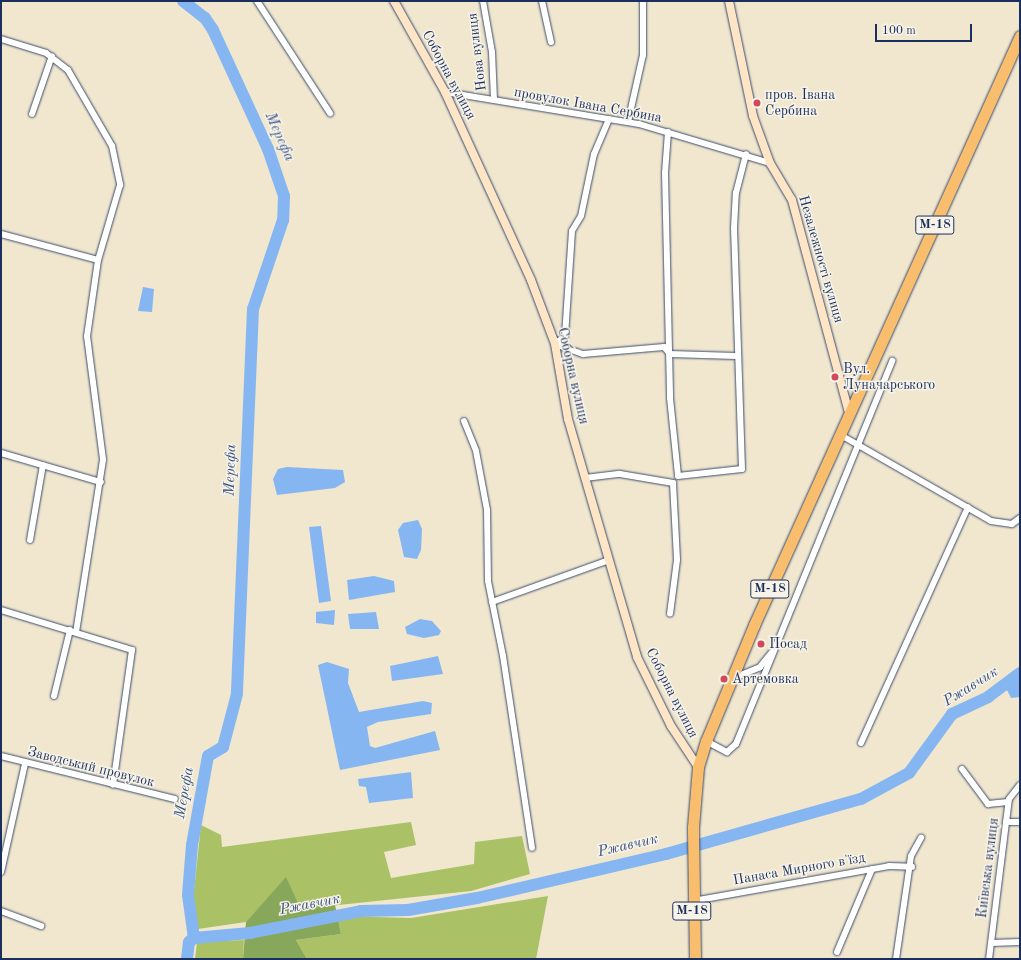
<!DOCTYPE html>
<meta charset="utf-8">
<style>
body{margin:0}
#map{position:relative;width:1021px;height:960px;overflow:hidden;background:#f0e7ce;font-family:"Old Standard TT",serif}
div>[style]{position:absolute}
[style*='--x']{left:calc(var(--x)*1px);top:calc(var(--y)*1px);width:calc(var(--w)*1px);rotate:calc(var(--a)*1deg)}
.green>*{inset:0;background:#aac166}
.forest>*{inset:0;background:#87a75b}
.water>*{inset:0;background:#86b6f2}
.river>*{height:12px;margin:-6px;padding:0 6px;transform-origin:6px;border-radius:6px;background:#86b6f2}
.roads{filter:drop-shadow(0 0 1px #3b4b6f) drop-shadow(0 0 1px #3b4b6f)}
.street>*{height:6px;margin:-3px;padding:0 3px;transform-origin:3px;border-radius:3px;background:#fff}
.secondary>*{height:8px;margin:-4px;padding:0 4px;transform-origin:4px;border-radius:4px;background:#fde5c5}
.highway>*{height:11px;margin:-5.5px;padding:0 5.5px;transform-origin:5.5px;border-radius:5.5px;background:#f9be6d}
.dots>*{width:11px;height:11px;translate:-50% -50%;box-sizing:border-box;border:2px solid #f7f3e8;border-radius:50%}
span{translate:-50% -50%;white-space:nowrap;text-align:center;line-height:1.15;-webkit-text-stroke:3px #f7f3e8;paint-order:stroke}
.shield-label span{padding:1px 3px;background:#f7f3e8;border:1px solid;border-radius:3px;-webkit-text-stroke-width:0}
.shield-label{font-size:13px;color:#1b2f5e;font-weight:700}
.street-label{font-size:14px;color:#1b2f5e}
.poi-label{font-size:14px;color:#1b2f5e}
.left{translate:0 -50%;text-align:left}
.water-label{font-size:15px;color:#365183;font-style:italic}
.frame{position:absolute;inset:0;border:2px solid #1b2f5e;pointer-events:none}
.scale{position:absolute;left:875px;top:24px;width:97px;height:18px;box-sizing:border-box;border:2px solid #1b2f5e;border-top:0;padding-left:5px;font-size:12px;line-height:14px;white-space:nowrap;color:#1b2f5e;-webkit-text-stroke:3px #f7f3e8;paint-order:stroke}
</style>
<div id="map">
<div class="green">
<div style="clip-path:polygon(411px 822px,416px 845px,384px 852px,391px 878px,474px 864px,475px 842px,522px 836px,530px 874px,471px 891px,301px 909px,286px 878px,246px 922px,198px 929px,191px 919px,201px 825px,221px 835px,222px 847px)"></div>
<div style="clip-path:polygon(548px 896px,536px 959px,307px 959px,296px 940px,341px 934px,337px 916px,411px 918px)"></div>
<div style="clip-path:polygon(244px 940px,243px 959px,195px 959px,197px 942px)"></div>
</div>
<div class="forest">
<div style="clip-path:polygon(286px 877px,301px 909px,335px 905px,341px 934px,296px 940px,307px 959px,243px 959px,246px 922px)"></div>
</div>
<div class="water">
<div style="clip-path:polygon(143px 287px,154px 289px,152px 312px,138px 311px)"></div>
<div style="clip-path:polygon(287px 467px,343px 470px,345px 482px,335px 488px,277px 495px,273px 479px,278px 469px)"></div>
<div style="clip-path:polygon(418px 520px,422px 529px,421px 550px,417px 559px,404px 557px,398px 530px,403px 523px)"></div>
<div style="clip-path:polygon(321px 526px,331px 601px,319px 603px,309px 527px)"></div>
<div style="clip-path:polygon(374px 576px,394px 581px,395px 592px,349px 600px,347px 580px)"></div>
<div style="clip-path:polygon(335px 610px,334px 625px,316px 623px,316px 612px)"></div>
<div style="clip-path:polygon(376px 612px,379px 629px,350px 629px,348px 614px)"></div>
<div style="clip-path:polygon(420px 619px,432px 621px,441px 631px,439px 635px,424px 638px,407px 634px,405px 627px)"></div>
<div style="clip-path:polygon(438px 656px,443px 674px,392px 681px,390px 666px)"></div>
<div style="clip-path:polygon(327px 662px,349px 669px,348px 683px,359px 712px,423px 701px,432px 703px,431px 714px,378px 722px,367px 727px,370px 746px,375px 748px,435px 731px,440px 750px,340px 770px,318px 665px)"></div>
<div style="clip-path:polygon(1020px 673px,1020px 697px,1011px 698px,1004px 684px)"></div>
<div style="clip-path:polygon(411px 772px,413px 798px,369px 803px,366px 787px,359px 786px,358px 779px)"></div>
</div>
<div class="river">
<div style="--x:183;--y:1;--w:28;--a:38"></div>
<div style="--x:205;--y:18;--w:14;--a:56"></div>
<div style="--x:213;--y:30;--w:131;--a:65.2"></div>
<div style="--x:268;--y:149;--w:50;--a:71.2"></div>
<div style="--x:284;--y:196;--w:24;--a:92"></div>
<div style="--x:283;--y:220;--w:94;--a:108.6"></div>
<div style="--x:253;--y:309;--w:385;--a:92.4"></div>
<div style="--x:237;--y:694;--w:55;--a:104.8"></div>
<div style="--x:223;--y:747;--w:17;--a:149"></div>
<div style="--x:208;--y:756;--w:90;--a:100.2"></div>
<div style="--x:192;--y:845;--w:50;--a:94.6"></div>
<div style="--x:188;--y:895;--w:43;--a:82.1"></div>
<div style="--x:194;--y:938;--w:6;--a:141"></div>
<div style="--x:189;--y:942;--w:17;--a:97"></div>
<div style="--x:194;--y:938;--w:56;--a:-5.1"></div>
<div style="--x:250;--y:933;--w:113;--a:-11.2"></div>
<div style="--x:361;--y:911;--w:47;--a:-1.2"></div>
<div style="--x:408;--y:910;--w:70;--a:-9.9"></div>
<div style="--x:477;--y:898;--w:194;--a:-13.1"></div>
<div style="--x:666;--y:854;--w:203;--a:-15.8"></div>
<div style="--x:861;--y:799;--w:55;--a:-28.4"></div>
<div style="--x:909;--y:773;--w:73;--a:-53.9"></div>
<div style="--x:952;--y:714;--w:40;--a:-25"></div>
<div style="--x:988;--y:697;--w:40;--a:-37"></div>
</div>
<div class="roads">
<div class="street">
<div style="--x:257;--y:1;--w:134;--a:56.9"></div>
<div style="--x:483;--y:1;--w:52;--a:80"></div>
<div style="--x:492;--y:52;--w:48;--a:87.6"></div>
<div style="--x:542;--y:1;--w:42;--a:77.6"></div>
<div style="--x:1;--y:39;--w:47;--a:17.3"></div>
<div style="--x:46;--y:53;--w:28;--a:38"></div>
<div style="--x:68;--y:70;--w:88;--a:59.9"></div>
<div style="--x:112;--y:146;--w:40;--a:78"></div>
<div style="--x:120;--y:185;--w:78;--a:106.3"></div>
<div style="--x:98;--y:260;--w:77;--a:98.2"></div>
<div style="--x:87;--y:336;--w:125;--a:82.6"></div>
<div style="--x:103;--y:460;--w:174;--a:98.9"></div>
<div style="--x:445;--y:92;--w:197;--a:9.4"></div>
<div style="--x:639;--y:124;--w:137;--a:16.6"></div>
<div style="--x:32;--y:114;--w:61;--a:-71"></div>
<div style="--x:609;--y:119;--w:38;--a:113"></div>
<div style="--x:594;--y:154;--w:63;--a:101.8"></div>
<div style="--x:581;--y:216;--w:17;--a:121"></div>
<div style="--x:572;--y:231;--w:105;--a:93.8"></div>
<div style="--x:565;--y:336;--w:13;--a:141"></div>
<div style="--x:555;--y:344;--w:30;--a:20"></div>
<div style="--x:583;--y:354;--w:81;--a:-4.9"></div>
<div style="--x:664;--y:347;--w:9;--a:49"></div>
<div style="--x:670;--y:354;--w:66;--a:1.7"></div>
<div style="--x:628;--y:122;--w:69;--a:-77.4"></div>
<div style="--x:643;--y:55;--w:54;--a:-90"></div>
<div style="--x:668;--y:132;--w:41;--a:94.2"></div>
<div style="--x:665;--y:173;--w:225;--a:88.7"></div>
<div style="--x:670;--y:398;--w:78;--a:84.1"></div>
<div style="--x:678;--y:476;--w:64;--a:-6.2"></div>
<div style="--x:742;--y:469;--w:241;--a:-91.9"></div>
<div style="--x:734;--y:228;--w:35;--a:-87"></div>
<div style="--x:736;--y:193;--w:40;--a:-75.6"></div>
<div style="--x:1;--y:234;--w:100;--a:15"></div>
<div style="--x:464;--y:421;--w:32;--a:68"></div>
<div style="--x:476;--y:451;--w:60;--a:79.4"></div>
<div style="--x:487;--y:510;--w:71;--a:89.2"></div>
<div style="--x:488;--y:581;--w:76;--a:78.7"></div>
<div style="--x:503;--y:656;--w:194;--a:81.4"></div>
<div style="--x:839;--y:434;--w:175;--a:29.8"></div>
<div style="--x:991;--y:521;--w:21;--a:8"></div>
<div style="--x:1012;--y:524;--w:10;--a:-37"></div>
<div style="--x:1;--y:453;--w:104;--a:16.2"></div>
<div style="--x:585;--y:478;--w:35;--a:-7"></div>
<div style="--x:620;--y:474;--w:54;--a:9.6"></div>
<div style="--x:673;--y:483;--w:77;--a:87"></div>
<div style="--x:677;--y:560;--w:54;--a:97.4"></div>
<div style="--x:30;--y:540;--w:76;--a:-80.2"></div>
<div style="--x:492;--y:602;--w:124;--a:-19.7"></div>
<div style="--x:1;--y:610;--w:137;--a:17"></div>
<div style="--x:132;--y:650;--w:136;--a:98"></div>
<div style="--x:731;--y:679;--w:31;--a:-22"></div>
<div style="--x:760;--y:667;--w:19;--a:-51"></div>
<div style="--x:54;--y:696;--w:68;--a:-76.4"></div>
<div style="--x:706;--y:741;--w:24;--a:28"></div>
<div style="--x:727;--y:752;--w:12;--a:-42"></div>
<div style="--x:736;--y:744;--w:414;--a:-67.8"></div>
<div style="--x:861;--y:743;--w:259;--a:-65.6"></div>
<div style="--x:1;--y:756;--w:179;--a:13.9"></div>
<div style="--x:962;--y:769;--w:44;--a:53.4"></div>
<div style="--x:988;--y:804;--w:20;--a:-6"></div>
<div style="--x:1006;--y:822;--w:14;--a:0"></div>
<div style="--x:1;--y:872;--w:111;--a:-77.5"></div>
<div style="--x:693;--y:901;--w:199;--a:-10.1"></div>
<div style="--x:889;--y:866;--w:23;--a:2"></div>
<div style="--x:1;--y:911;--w:43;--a:20.6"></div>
<div style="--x:991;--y:943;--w:29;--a:-2"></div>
<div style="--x:837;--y:952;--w:90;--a:-67.1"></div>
<div style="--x:896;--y:959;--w:104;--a:-81.7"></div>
<div style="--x:911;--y:856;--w:21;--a:-61"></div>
<div style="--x:989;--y:959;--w:161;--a:-82.9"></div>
<div style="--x:1009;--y:799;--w:18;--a:-52"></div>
</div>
<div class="secondary">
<div style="--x:394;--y:1;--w:104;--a:60.7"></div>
<div style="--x:445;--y:92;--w:207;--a:65.4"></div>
<div style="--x:531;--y:280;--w:68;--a:69.4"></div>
<div style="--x:555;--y:344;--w:76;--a:80.2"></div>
<div style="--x:568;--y:419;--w:248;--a:73.8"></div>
<div style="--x:637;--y:657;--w:77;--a:63.8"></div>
<div style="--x:671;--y:726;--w:49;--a:56.6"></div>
<div style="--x:729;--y:1;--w:117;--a:78.2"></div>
<div style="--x:753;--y:116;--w:50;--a:70.1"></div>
<div style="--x:770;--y:163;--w:43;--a:59.3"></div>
<div style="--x:792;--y:200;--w:220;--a:75"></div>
</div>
<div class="highway">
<div style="--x:695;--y:959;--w:132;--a:-90.9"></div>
<div style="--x:693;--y:827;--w:60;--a:-85.2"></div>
<div style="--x:698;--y:767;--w:27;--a:-73"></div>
<div style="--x:706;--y:741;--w:126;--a:-67.5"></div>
<div style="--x:754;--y:625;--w:646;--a:-65.7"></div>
</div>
</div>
<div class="dots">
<div style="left:757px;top:103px;background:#d1495b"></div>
<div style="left:835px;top:377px;background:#d1495b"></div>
<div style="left:761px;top:644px;background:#d1495b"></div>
<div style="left:724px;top:679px;background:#d1495b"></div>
</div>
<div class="shield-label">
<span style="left:935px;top:225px">М-18</span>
<span style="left:770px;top:589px">М-18</span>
<span style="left:692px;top:911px">М-18</span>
</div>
<div class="street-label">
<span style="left:477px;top:52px;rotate:-97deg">Нова вулиця</span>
<span style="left:449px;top:75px;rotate:62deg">Соборна вулиця</span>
<span style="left:588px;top:105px;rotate:10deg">провулок Івана Сербина</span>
<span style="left:821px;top:259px;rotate:74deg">Незалежності вулиця</span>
<span style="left:573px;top:376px;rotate:77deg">Соборна вулиця</span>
<span style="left:672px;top:693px;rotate:63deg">Соборна вулиця</span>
<span style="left:91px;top:767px;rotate:14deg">Заводський провулок</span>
<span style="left:988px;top:868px;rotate:-83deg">Київська вулиця</span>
<span style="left:799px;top:869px;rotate:-10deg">Панаса Мирного в'їзд</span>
</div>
<div class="poi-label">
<span class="left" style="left:765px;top:103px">пров. Івана<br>Сербина</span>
<span class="left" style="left:843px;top:377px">Вул.<br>Луначарського</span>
<span class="left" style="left:769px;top:644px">Посад</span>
<span class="left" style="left:732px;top:679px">Артемовка</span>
</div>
<div class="water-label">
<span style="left:279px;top:137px;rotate:66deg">Мерефа</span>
<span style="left:231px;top:470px;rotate:-88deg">Мерефа</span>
<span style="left:971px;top:687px;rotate:-32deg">Ржавчик</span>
<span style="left:185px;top:793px;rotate:-80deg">Мерефа</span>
<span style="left:628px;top:846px;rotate:-13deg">Ржавчик</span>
<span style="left:310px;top:905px;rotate:-11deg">Ржавчик</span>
</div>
<div class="frame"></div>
<div class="scale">100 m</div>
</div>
